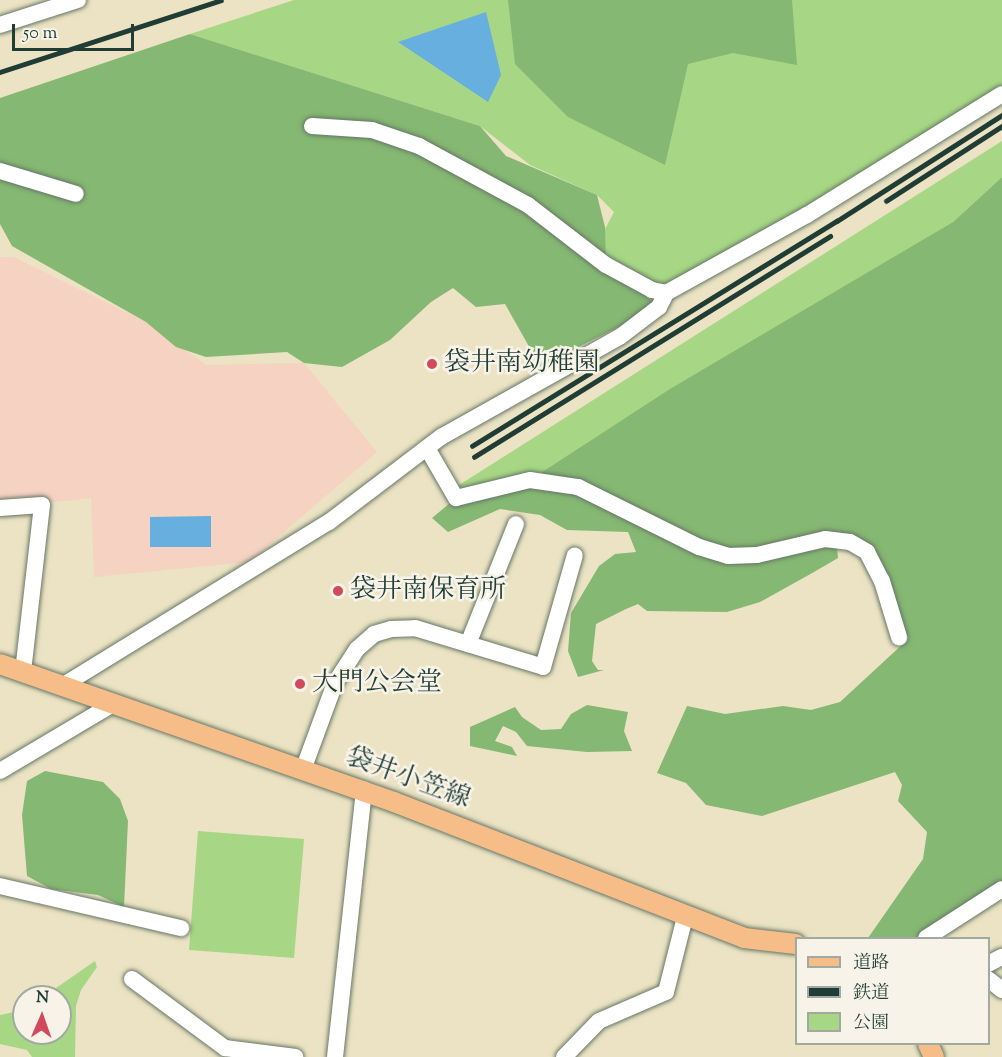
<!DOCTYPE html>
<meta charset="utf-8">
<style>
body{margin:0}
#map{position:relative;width:1002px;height:1057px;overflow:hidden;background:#ebe3c3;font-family:"Sorts Mill Goudy","Noto Serif JP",serif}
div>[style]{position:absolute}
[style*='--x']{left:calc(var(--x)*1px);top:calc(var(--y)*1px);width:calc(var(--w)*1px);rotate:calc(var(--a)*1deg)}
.built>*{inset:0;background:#f5d2c2}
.green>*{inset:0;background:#a7d784}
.forest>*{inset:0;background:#85b872}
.water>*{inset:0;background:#67afde}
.roads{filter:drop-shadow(0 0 2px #676) drop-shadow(0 0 2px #676)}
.minor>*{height:16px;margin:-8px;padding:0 8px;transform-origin:8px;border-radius:8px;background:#fff}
.major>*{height:20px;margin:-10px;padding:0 10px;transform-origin:10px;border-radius:10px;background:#f7bd88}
.rail>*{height:4.5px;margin:-2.25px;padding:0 2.25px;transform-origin:2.25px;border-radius:2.25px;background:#1f3d34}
.dots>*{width:16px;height:16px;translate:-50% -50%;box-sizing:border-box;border:3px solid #f7f3e8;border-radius:50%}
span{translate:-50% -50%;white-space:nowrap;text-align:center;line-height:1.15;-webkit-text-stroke:5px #f7f3e8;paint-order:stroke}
.poi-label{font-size:26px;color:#1f3d34}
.left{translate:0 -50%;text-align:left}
.street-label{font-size:26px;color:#1f3d34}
.legend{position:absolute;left:795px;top:937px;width:195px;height:108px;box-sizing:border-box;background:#f7f3e8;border:2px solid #a1aaa0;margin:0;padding:8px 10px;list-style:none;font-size:18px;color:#1f3d34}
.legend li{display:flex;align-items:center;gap:12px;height:30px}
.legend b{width:30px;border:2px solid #a1aaa0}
.north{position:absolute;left:12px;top:985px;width:60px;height:60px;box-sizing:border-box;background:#f7f3e8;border:2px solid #a1aaa0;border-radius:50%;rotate:2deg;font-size:16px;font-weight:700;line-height:24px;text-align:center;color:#1f3d34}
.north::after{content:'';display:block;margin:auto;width:21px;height:27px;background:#d1495b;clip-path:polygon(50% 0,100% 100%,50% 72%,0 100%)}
.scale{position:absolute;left:12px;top:24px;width:122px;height:27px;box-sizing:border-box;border:3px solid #1f3d34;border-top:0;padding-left:8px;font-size:18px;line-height:21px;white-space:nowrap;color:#1f3d34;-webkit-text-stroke:4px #f7f3e8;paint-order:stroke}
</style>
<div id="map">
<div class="built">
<div style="clip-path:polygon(0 257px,14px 257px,146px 322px,206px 365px,304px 363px,377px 452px,249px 562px,94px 577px,91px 498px,0 508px)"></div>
</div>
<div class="green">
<div style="clip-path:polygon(294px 0,1002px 0,1002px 90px,666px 293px,592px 254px,614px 212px,597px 195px,530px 165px,480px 126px,190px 34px)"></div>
<div style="clip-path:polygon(1002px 141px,1002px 177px,953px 222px,530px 480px,469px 495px,459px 485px)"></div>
<div style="clip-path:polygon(198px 831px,304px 839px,294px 958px,189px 950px)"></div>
<div style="clip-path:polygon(95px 961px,97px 967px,81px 990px,76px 1006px,75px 1057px,32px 1057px,27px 1050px,0 1044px,0 1015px,24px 1010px,24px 1033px,60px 1033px,60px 997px,43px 997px)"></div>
</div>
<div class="forest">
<div style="clip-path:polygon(508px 0,792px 0,797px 65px,733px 53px,688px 64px,665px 165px,568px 117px,515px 64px)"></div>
<div style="clip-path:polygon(190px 34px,480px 126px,506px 156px,597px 195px,605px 227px,606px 265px,659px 307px,540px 366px,505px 304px,476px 307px,453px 288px,431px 302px,390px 340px,342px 367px,304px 363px,287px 352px,206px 357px,176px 347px,146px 322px,12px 246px,0 224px,0 98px)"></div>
<div style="clip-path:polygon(1002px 177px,1002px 890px,931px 938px,868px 938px,923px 859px,927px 832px,898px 801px,902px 785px,895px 772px,762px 816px,706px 805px,686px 783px,657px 773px,687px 706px,725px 714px,783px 706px,811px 710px,840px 702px,905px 642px,867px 552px,837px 548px,838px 558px,814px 572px,760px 602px,727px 612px,647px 611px,638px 604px,626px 609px,596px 624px,592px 661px,598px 670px,604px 670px,578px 677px,568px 651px,571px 613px,599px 566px,615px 554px,636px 552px,628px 532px,567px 530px,540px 515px,500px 509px,448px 532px,432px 518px,456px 498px,530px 480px,670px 389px,953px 222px)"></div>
<div style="clip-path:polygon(587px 705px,628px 712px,624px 731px,632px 751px,587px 752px,527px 746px,516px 732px,503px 726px,495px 741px,512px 747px,517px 756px,470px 746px,470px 727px,515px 707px,522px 717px,541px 730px,561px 729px,571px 714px)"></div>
<div style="clip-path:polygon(45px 771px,103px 782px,120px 799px,128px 821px,124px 907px,98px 895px,51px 889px,27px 876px,22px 815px,27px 781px)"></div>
</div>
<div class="water">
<div style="clip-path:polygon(486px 12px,501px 75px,488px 102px,398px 42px)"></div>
<div style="clip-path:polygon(211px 516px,211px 547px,150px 547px,150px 517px)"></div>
</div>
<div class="roads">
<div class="minor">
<div style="--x:0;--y:25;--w:82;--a:-17.8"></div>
<div style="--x:312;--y:126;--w:60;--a:3.8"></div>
<div style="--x:372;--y:130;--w:50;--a:18.8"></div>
<div style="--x:419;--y:146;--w:124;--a:28.4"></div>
<div style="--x:528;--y:205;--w:98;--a:37.6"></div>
<div style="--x:606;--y:265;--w:52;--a:28.5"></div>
<div style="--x:652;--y:290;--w:14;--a:12"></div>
<div style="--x:666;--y:293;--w:161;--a:-29"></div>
<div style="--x:807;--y:215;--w:229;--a:-31.8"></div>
<div style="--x:0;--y:171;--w:79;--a:16.8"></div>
<div style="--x:427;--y:448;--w:58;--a:59.9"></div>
<div style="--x:456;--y:498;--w:76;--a:-13.7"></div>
<div style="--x:530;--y:480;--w:49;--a:8.3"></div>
<div style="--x:578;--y:487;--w:135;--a:26.4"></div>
<div style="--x:699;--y:547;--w:30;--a:17"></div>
<div style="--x:728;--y:556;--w:29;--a:-2"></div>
<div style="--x:757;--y:555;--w:70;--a:-13.2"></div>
<div style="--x:825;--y:539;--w:25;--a:7"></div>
<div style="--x:850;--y:542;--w:20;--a:30"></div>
<div style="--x:867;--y:552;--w:33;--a:63"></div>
<div style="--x:882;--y:581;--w:59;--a:73.1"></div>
<div style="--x:0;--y:508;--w:42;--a:-4.1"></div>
<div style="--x:42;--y:505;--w:168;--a:96.5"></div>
<div style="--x:468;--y:644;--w:129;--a:-68.2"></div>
<div style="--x:62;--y:686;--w:313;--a:-31.6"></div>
<div style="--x:329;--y:522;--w:141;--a:-37.2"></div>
<div style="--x:441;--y:437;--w:206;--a:-29.3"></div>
<div style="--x:621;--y:336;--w:48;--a:-37.3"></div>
<div style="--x:659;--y:307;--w:16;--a:-63"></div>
<div style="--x:303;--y:770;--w:93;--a:-69.8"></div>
<div style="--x:335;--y:683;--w:40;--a:-57.1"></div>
<div style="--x:357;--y:649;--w:23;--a:-41"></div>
<div style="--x:374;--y:634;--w:18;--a:-16"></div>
<div style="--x:391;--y:629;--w:24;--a:-2"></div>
<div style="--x:415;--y:628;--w:134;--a:16.9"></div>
<div style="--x:543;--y:667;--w:116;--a:-74.1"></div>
<div style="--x:0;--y:771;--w:131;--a:-30.7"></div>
<div style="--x:0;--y:886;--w:186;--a:13.1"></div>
<div style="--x:926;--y:938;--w:90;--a:-32.8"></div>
<div style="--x:988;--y:964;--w:16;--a:-27"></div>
<div style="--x:132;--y:979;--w:116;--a:36.6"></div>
<div style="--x:225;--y:1048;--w:71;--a:7.3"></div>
<div style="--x:988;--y:979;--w:18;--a:38"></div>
<div style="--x:335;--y:1057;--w:269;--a:-83.8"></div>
<div style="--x:564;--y:1057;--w:50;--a:-45.8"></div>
<div style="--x:599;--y:1021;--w:73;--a:-23.4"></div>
<div style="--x:666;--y:992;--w:77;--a:-75.8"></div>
</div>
<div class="major">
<div style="--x:0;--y:664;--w:417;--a:19.3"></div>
<div style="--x:394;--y:802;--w:375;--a:21.2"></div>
<div style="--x:744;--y:938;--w:52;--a:6.6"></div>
<div style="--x:928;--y:1044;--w:14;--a:65"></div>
</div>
</div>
<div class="rail">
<div style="--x:0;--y:72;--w:232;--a:-18"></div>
<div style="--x:886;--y:201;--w:138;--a:-32.9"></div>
<div style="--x:472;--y:446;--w:429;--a:-31.7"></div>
<div style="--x:837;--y:221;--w:196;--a:-32.7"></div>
<div style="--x:474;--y:457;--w:419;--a:-31.8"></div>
</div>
<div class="dots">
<div style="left:432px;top:364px;background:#d1495b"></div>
<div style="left:338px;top:591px;background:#d1495b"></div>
<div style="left:300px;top:684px;background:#d1495b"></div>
</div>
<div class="poi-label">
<span class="left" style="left:444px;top:364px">袋井南幼稚園</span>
<span class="left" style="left:350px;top:591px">袋井南保育所</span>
<span class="left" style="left:312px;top:684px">大門公会堂</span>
</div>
<div class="street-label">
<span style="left:408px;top:779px;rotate:20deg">袋井小笠線</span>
</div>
<ul class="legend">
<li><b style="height:8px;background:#f7bd88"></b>道路</li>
<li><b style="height:8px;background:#1f3d34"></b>鉄道</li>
<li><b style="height:16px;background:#a7d784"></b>公園</li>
</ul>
<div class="north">N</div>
<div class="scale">50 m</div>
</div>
